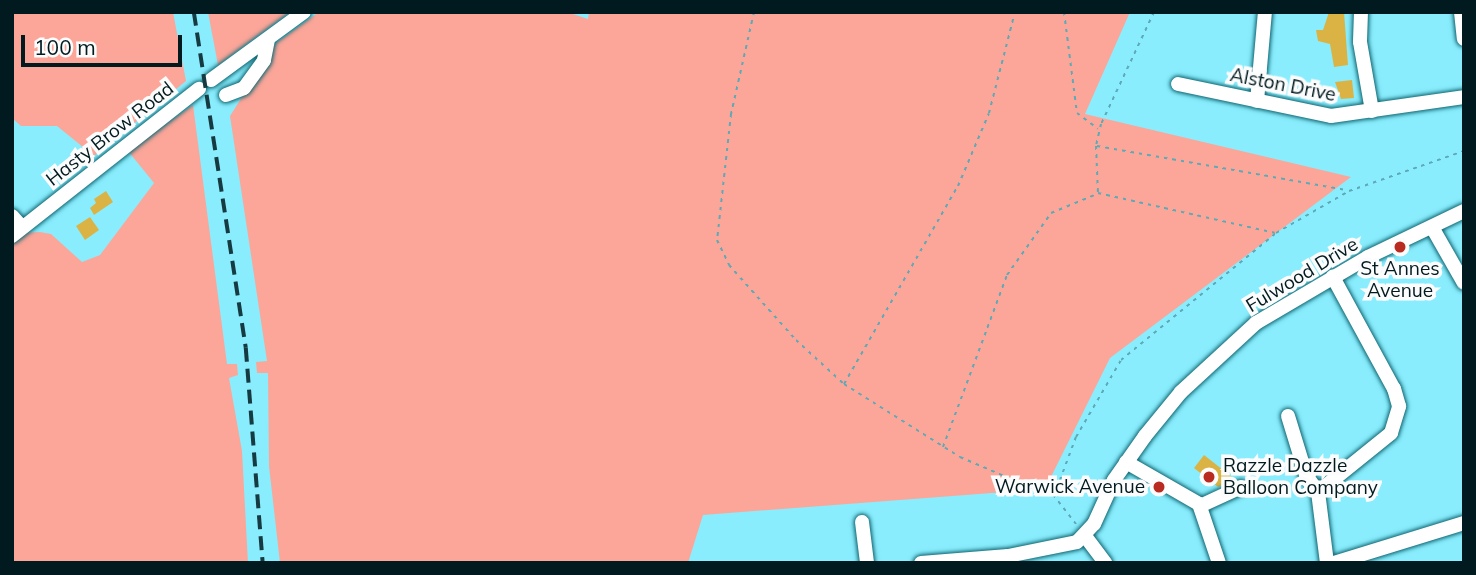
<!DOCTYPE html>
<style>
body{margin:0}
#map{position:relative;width:1476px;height:575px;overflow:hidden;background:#89edfd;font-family:Mulish,sans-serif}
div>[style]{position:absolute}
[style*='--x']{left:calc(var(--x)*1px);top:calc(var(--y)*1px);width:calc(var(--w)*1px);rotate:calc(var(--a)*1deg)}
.green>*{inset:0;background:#fca699}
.building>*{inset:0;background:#dbb345}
.path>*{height:2px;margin-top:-1px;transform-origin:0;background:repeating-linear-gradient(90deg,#5da9b6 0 3.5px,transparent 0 8.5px)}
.roads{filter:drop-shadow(0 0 2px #0e6571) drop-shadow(0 0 2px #0e6571)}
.minor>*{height:14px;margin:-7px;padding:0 7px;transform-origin:7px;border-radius:7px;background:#fff}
.rail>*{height:3.5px;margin-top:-1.75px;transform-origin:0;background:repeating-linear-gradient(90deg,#153a41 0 14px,transparent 0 21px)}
.dots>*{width:19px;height:19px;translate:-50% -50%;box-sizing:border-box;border:4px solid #fcfcfc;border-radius:50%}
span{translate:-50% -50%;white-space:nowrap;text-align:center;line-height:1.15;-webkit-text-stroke:7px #fcfcfc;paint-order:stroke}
.street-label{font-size:19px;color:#001a1f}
.poi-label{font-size:19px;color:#001a1f}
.left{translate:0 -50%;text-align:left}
.right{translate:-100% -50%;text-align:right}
.frame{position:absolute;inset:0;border:14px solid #001a1f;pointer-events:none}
.scale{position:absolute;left:21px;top:35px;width:161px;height:32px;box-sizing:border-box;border:4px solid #001a1f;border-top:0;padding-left:9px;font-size:21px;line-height:24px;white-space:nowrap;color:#001a1f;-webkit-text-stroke:5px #fcfcfc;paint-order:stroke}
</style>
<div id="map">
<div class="green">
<div style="clip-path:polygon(12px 12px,173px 12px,186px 81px,94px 156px,57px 126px,21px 126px,12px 118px)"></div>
<div style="clip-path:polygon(208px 12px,290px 12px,218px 65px)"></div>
<div style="clip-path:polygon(319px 12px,567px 12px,588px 19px,589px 12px,1130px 12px,1085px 114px,1351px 177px,1110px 358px,1045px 489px,703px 515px,688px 563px,280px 563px,269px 466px,268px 373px,257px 373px,256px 362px,267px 361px,230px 116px,276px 43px)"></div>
<div style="clip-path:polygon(193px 105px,227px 364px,237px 364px,238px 375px,229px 378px,242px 451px,248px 563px,12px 563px,12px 244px,24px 233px,40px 232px,51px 234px,82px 262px,100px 255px,154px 183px,128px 151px)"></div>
</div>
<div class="building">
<div style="clip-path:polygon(1329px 12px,1344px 12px,1348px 65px,1334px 67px,1330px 44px,1318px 41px,1316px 30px,1323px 30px)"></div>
<div style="clip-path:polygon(1352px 80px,1354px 98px,1341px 99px,1335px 82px)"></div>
<div style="clip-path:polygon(106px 191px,113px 202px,94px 215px,90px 208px,96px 203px,94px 199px)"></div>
<div style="clip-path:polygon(90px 217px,99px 230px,85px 240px,76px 226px)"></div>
<div style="clip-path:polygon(1204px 455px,1232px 477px,1228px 483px,1218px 487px,1194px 468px)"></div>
</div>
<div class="path">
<div style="--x:754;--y:12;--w:105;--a:102.7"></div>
<div style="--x:731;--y:114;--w:127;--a:96.3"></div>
<div style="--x:717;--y:240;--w:28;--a:64"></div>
<div style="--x:729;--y:265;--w:101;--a:48.2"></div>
<div style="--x:796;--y:340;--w:65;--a:42.5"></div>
<div style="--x:844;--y:384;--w:137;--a:32.2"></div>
<div style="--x:960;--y:457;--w:78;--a:23.3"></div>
<div style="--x:1032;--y:488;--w:18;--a:3"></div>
<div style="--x:1050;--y:489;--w:8;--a:60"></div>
<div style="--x:1064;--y:12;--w:102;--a:82.7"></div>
<div style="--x:1077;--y:113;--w:26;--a:37"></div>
<div style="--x:1154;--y:12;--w:124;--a:115.3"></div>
<div style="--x:1101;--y:124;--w:23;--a:103"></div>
<div style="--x:1096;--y:146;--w:47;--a:87.6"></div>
<div style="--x:1098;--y:193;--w:181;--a:12.7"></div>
<div style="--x:1097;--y:146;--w:253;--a:10"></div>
<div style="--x:844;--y:384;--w:228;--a:-60.1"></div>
<div style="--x:958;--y:186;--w:79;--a:-67"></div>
<div style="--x:989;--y:113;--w:104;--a:-75.6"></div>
<div style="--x:943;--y:447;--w:184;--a:-69.6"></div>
<div style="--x:1007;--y:275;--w:76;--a:-54.6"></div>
<div style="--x:1051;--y:213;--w:50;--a:-22.4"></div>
<div style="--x:1076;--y:524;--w:36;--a:-128"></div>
<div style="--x:1054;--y:496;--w:63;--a:-69.6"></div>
<div style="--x:1076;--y:437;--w:89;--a:-59.7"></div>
<div style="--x:1121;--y:360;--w:200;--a:-39.3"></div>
<div style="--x:1276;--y:233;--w:84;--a:-29.9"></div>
<div style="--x:1349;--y:191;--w:122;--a:-19.2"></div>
</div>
<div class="roads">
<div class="minor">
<div style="--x:1361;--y:12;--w:30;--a:92"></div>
<div style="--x:1360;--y:42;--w:70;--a:80.1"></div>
<div style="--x:1461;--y:12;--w:27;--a:84"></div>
<div style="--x:211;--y:80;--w:115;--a:-36.2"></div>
<div style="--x:1178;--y:84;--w:156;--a:11.8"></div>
<div style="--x:1331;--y:116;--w:134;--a:-8.1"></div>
<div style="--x:226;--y:95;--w:19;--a:-21"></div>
<div style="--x:244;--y:88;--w:34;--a:-54"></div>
<div style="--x:264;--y:60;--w:21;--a:-79"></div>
<div style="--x:1257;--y:101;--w:89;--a:-84.9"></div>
<div style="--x:12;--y:216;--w:15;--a:48"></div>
<div style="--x:1432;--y:227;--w:64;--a:60.3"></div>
<div style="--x:12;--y:236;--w:238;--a:-38.2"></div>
<div style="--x:1288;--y:416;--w:62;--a:73"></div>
<div style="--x:1306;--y:475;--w:21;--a:55"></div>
<div style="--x:1126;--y:462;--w:84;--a:29.9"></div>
<div style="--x:1199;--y:504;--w:62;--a:71.3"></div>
<div style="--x:1200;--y:506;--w:45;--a:-24.9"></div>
<div style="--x:862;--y:522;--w:41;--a:83"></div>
<div style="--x:1085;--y:536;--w:34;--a:53"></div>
<div style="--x:921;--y:563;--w:87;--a:-4.6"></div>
<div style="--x:1008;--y:556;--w:70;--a:-11.5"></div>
<div style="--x:1077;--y:542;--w:25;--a:-47"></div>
<div style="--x:1094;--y:524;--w:48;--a:-65.6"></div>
<div style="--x:1114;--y:480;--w:54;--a:-54.8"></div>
<div style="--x:1145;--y:436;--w:57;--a:-50.7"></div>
<div style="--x:1181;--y:392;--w:102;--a:-42.6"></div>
<div style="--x:1256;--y:323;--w:130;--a:-30.5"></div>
<div style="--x:1368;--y:257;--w:106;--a:-25.6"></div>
<div style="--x:1327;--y:563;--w:72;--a:-97.2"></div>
<div style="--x:1318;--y:492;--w:94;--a:-38.9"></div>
<div style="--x:1391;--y:433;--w:28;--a:-73"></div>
<div style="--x:1399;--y:406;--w:18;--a:-106"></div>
<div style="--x:1394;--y:389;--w:128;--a:-118.6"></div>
<div style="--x:1334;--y:563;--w:136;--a:-17.1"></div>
</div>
</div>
<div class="rail">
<div style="--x:194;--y:12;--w:340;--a:81.2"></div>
<div style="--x:246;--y:348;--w:216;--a:85.5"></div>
</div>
<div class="dots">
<div style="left:1400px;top:247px;background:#b92b21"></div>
<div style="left:1209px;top:477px;background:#b92b21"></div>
<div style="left:1159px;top:487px;background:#b92b21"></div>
</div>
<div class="street-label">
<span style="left:1283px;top:85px;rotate:11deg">Alston Drive</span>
<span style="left:110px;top:134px;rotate:-38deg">Hasty Brow Road</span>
<span style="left:1302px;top:275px;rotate:-31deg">Fulwood Drive</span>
</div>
<div class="poi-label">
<span style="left:1400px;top:280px">St Annes<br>Avenue</span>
<span class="left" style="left:1223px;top:477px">Razzle Dazzle<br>Balloon Company</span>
<span class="right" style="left:1145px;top:487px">Warwick Avenue</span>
</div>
<div class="frame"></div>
<div class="scale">100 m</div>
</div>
